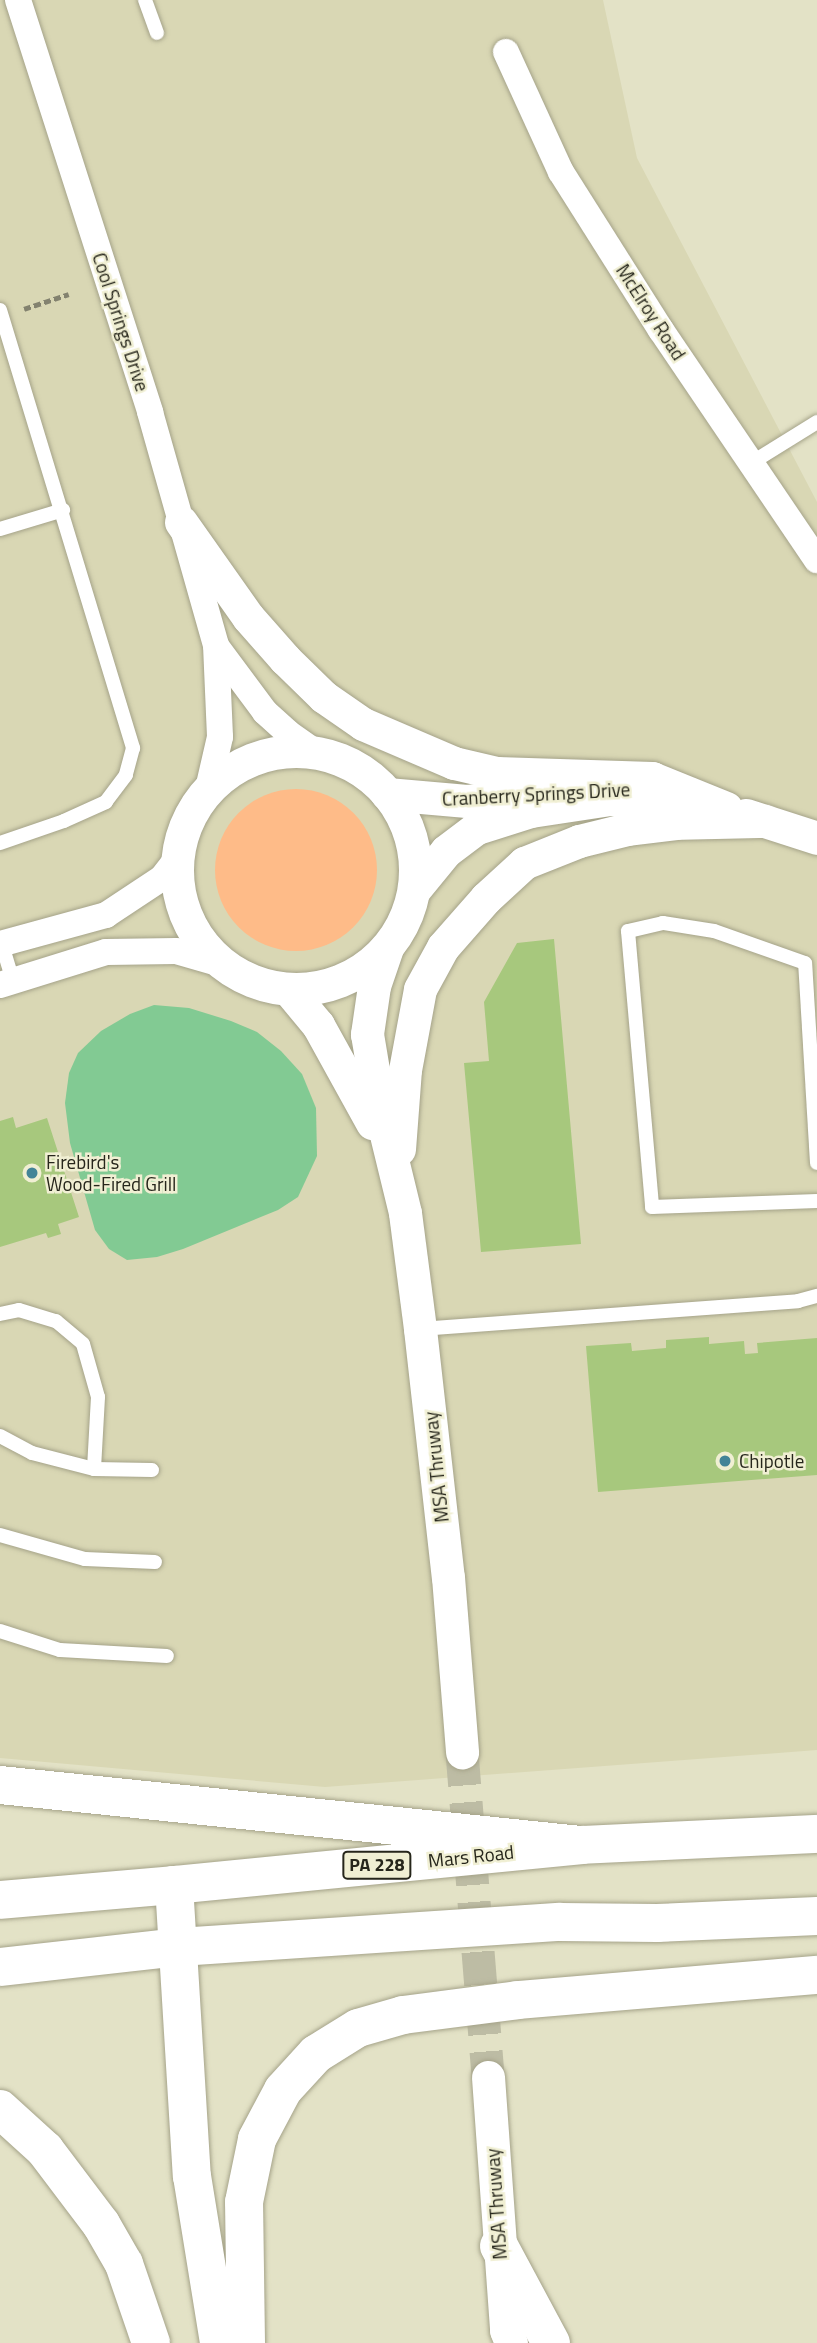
<!DOCTYPE html>
<style>
body{margin:0}
#map{position:relative;width:817px;height:2343px;overflow:hidden;background:#e3e2c6;font-family:"Titillium Web",sans-serif}
div>[style]{position:absolute}
[style*='--x']{left:calc(var(--x)*1px);top:calc(var(--y)*1px);width:calc(var(--w)*1px);rotate:calc(var(--a)*1deg)}
.built>*{inset:0;background:#d9d7b4}
.green>*{inset:0;background:#febb88}
.round{border-radius:50%}
.water>*{inset:0;background:#82ca93}
.building>*{inset:0;background:#a7c87d}
.tertiary-tunnel>*{height:33px;margin-top:-16.5px;transform-origin:0;background:repeating-linear-gradient(90deg,#bdbca4 0 33px,transparent 0 50px)}
.path>*{height:4.5px;margin-top:-2.25px;transform-origin:0;background:repeating-linear-gradient(90deg,#83826f 0 7px,transparent 0 10.5px)}
.roads{filter:drop-shadow(0 0 2px #a5a389) drop-shadow(0 0 2px #a5a389)}
.service>*{height:14px;margin:-7px;padding:0 7px;transform-origin:7px;border-radius:7px;background:#fff}
.minor>*{height:26px;margin:-13px;padding:0 13px;transform-origin:13px;border-radius:13px;background:#fff}
.tertiary>*{height:33px;margin:-16.5px;padding:0 16.5px;transform-origin:16.5px;border-radius:16.5px;background:#fff}
.tertiary>.ring{margin:-16.5px;padding:0;box-sizing:content-box;background:none;border:33px solid #fff;border-radius:50%}
.primary>*{height:38px;margin:-19px;padding:0 19px;transform-origin:19px;border-radius:19px;background:#fff}
.trunk>*{height:38px;margin:-19px;padding:0 19px;transform-origin:19px;border-radius:19px;background:#fff}
.motorway>*{height:38px;margin:-19px;padding:0 19px;transform-origin:19px;border-radius:19px;background:#fff}
.dots>*{width:19px;height:19px;translate:-50% -50%;box-sizing:border-box;border:4px solid #f0efd3;border-radius:50%}
span{translate:-50% -50%;white-space:nowrap;text-align:center;line-height:1.15;-webkit-text-stroke:5px #f0efd3;paint-order:stroke}
.shield-label span{padding:2px 5px;background:#f0efd3;border:2px solid;border-radius:5px;-webkit-text-stroke-width:0}
.shield-label{font-size:18px;color:#26261b;font-weight:700}
.street-label{font-size:19px;color:#26261b}
.poi-label{font-size:19px;color:#26261b}
.left{translate:0 -50%;text-align:left}
</style>
<div id="map">
<div class="built">
<div style="clip-path:polygon(0 0,603px 0,637px 158px,817px 502px,817px 1750px,325px 1787px,0 1758px)"></div>
</div>
<div class="green">
<div class="round" style="left:215px;top:789px;width:162px;height:162px"></div>
</div>
<div class="water">
<div style="clip-path:polygon(154px 1005px,189px 1008px,231px 1021px,257px 1032px,281px 1051px,302px 1074px,316px 1108px,317px 1156px,298px 1197px,278px 1210px,183px 1249px,157px 1257px,127px 1260px,109px 1249px,95px 1230px,70px 1143px,65px 1103px,69px 1073px,78px 1053px,101px 1031px,130px 1014px)"></div>
</div>
<div class="building">
<div style="clip-path:polygon(554px 939px,581px 1244px,481px 1252px,464px 1063px,489px 1061px,484px 1002px,517px 943px)"></div>
<div style="clip-path:polygon(13px 1117px,16px 1128px,47px 1118px,79px 1217px,58px 1224px,61px 1234px,48px 1238px,46px 1233px,0 1247px,0 1121px)"></div>
<div style="clip-path:polygon(709px 1337px,709px 1344px,744px 1341px,745px 1354px,758px 1353px,757px 1343px,817px 1338px,817px 1475px,598px 1492px,586px 1346px,631px 1343px,632px 1351px,666px 1348px,666px 1340px)"></div>
</div>
<div class="tertiary-tunnel">
<div style="--x:462;--y:1752;--w:326;--a:85.4"></div>
</div>
<div class="path">
<div style="--x:24;--y:309;--w:47;--a:-18.4"></div>
</div>
<div class="roads">
<div class="service">
<div style="--x:145;--y:0;--w:35;--a:70"></div>
<div style="--x:0;--y:310;--w:458;--a:73.1"></div>
<div style="--x:133;--y:748;--w:28;--a:105"></div>
<div style="--x:126;--y:775;--w:34;--a:127"></div>
<div style="--x:106;--y:802;--w:46;--a:155.7"></div>
<div style="--x:64;--y:821;--w:68;--a:161"></div>
<div style="--x:751;--y:463;--w:78;--a:-31.8"></div>
<div style="--x:0;--y:529;--w:66;--a:-16.8"></div>
<div style="--x:0;--y:938;--w:45;--a:73.2"></div>
<div style="--x:817;--y:1163;--w:200;--a:-93.4"></div>
<div style="--x:805;--y:963;--w:96;--a:-160.6"></div>
<div style="--x:714;--y:931;--w:52;--a:-171.1"></div>
<div style="--x:663;--y:923;--w:36;--a:167"></div>
<div style="--x:628;--y:931;--w:277;--a:85"></div>
<div style="--x:652;--y:1207;--w:165;--a:-2.1"></div>
<div style="--x:0;--y:1314;--w:19;--a:-12"></div>
<div style="--x:19;--y:1310;--w:39;--a:17"></div>
<div style="--x:56;--y:1321;--w:35;--a:40"></div>
<div style="--x:83;--y:1344;--w:55;--a:74.2"></div>
<div style="--x:98;--y:1397;--w:72;--a:93.2"></div>
<div style="--x:420;--y:1329;--w:379;--a:-4.2"></div>
<div style="--x:798;--y:1301;--w:20;--a:-15"></div>
<div style="--x:0;--y:1436;--w:36;--a:28"></div>
<div style="--x:32;--y:1453;--w:64;--a:14.5"></div>
<div style="--x:94;--y:1469;--w:58;--a:1"></div>
<div style="--x:0;--y:1535;--w:88;--a:15.8"></div>
<div style="--x:85;--y:1559;--w:70;--a:2.5"></div>
<div style="--x:0;--y:1631;--w:63;--a:17.6"></div>
<div style="--x:60;--y:1650;--w:107;--a:3.2"></div>
</div>
<div class="minor">
<div style="--x:18;--y:0;--w:433;--a:72.2"></div>
<div style="--x:150;--y:412;--w:242;--a:74.2"></div>
<div style="--x:216;--y:645;--w:92;--a:87.5"></div>
<div style="--x:220;--y:737;--w:53;--a:103"></div>
<div style="--x:506;--y:52;--w:132;--a:65.4"></div>
<div style="--x:561;--y:172;--w:187;--a:57.7"></div>
<div style="--x:661;--y:330;--w:278;--a:55.9"></div>
<div style="--x:219;--y:650;--w:77;--a:53.4"></div>
<div style="--x:265;--y:712;--w:31;--a:42"></div>
<div style="--x:288;--y:733;--w:33;--a:35"></div>
<div style="--x:0;--y:944;--w:110;--a:-15.3"></div>
<div style="--x:106;--y:915;--w:67;--a:-33.5"></div>
<div style="--x:162;--y:878;--w:23;--a:-52"></div>
<div style="--x:0;--y:985;--w:111;--a:-17.3"></div>
<div style="--x:106;--y:952;--w:70;--a:-0.8"></div>
<div style="--x:176;--y:951;--w:47;--a:16.1"></div>
</div>
<div class="tertiary">
<div style="--x:181;--y:522;--w:116;--a:54.8"></div>
<div style="--x:248;--y:617;--w:56;--a:48.6"></div>
<div style="--x:285;--y:659;--w:54;--a:44.3"></div>
<div style="--x:324;--y:697;--w:47;--a:34.7"></div>
<div style="--x:363;--y:724;--w:99;--a:23.2"></div>
<div style="--x:454;--y:763;--w:44;--a:13.1"></div>
<div style="--x:497;--y:773;--w:155;--a:1.8"></div>
<div style="--x:652;--y:778;--w:80;--a:22.1"></div>
<div class="ring" style="left:177px;top:751px;width:205px;height:205px"></div>
<div style="--x:387;--y:794;--w:80;--a:5"></div>
<div style="--x:467;--y:801;--w:97;--a:-5.9"></div>
<div style="--x:746;--y:815;--w:75;--a:17.9"></div>
<div style="--x:414;--y:890;--w:50;--a:-50.6"></div>
<div style="--x:446;--y:851;--w:39;--a:-37"></div>
<div style="--x:477;--y:828;--w:57;--a:-17.5"></div>
<div style="--x:531;--y:811;--w:80;--a:-8.6"></div>
<div style="--x:610;--y:799;--w:85;--a:4"></div>
<div style="--x:387;--y:948;--w:40;--a:108.9"></div>
<div style="--x:374;--y:986;--w:49;--a:98.3"></div>
<div style="--x:367;--y:1034;--w:73;--a:80.5"></div>
<div style="--x:379;--y:1106;--w:110;--a:76.3"></div>
<div style="--x:405;--y:1213;--w:117;--a:82.6"></div>
<div style="--x:420;--y:1329;--w:250;--a:83.6"></div>
<div style="--x:448;--y:1577;--w:176;--a:85.4"></div>
<div style="--x:288;--y:989;--w:47;--a:50.2"></div>
<div style="--x:318;--y:1025;--w:112;--a:61.1"></div>
<div style="--x:399;--y:1149;--w:79;--a:-85.7"></div>
<div style="--x:405;--y:1070;--w:82;--a:-79.5"></div>
<div style="--x:420;--y:989;--w:48;--a:-61.3"></div>
<div style="--x:443;--y:947;--w:65;--a:-48.7"></div>
<div style="--x:486;--y:898;--w:52;--a:-42.6"></div>
<div style="--x:524;--y:863;--w:59;--a:-21.8"></div>
<div style="--x:579;--y:841;--w:50;--a:-13.8"></div>
<div style="--x:628;--y:829;--w:48;--a:-7.1"></div>
<div style="--x:676;--y:823;--w:89;--a:-1.3"></div>
<div style="--x:488;--y:2077;--w:254;--a:85.9"></div>
<div style="--x:506;--y:2330;--w:14;--a:69"></div>
</div>
<div class="primary">
<div style="--x:174;--y:1885;--w:409;--a:-5.6"></div>
<div style="--x:581;--y:1845;--w:236;--a:-2.7"></div>
<div style="--x:0;--y:1967;--w:180;--a:-6.4"></div>
<div style="--x:179;--y:1947;--w:382;--a:-3.8"></div>
<div style="--x:560;--y:1922;--w:97;--a:0.6"></div>
<div style="--x:657;--y:1923;--w:160;--a:-2.5"></div>
</div>
<div class="trunk">
<div style="--x:0;--y:1900;--w:175;--a:-4.9"></div>
</div>
<div class="motorway">
<div style="--x:0;--y:1785;--w:584;--a:5.9"></div>
<div style="--x:174;--y:1885;--w:292;--a:86.5"></div>
<div style="--x:192;--y:2176;--w:169;--a:80.8"></div>
<div style="--x:0;--y:2109;--w:61;--a:42.3"></div>
<div style="--x:45;--y:2150;--w:93;--a:52.9"></div>
<div style="--x:101;--y:2224;--w:46;--a:60.1"></div>
<div style="--x:124;--y:2264;--w:83;--a:71.1"></div>
<div style="--x:499;--y:2246;--w:110;--a:61.8"></div>
<div style="--x:246;--y:2343;--w:141;--a:-90.8"></div>
<div style="--x:244;--y:2202;--w:64;--a:-78.3"></div>
<div style="--x:257;--y:2139;--w:55;--a:-62"></div>
<div style="--x:283;--y:2090;--w:49;--a:-47.5"></div>
<div style="--x:316;--y:2054;--w:49;--a:-31.8"></div>
<div style="--x:358;--y:2028;--w:47;--a:-16.1"></div>
<div style="--x:403;--y:2015;--w:116;--a:-7.4"></div>
<div style="--x:518;--y:2000;--w:300;--a:-4.8"></div>
</div>
</div>
<div class="dots">
<div style="left:32px;top:1173px;background:#438497"></div>
<div style="left:725px;top:1461px;background:#438497"></div>
</div>
<div class="shield-label">
<span style="left:377px;top:1865px">PA 228</span>
</div>
<div class="street-label">
<span style="left:651px;top:312px;rotate:57deg">McElroy Road</span>
<span style="left:121px;top:322px;rotate:72deg">Cool Springs Drive</span>
<span style="left:536px;top:794px;rotate:-3deg">Cranberry Springs Drive</span>
<span style="left:436px;top:1467px;rotate:-96deg">MSA Thruway</span>
<span style="left:471px;top:1856px;rotate:-6deg">Mars Road</span>
<span style="left:496px;top:2204px;rotate:-94deg">MSA Thruway</span>
</div>
<div class="poi-label">
<span class="left" style="left:46px;top:1173px">Firebird's<br>Wood-Fired Grill</span>
<span class="left" style="left:739px;top:1461px">Chipotle</span>
</div>
</div>
